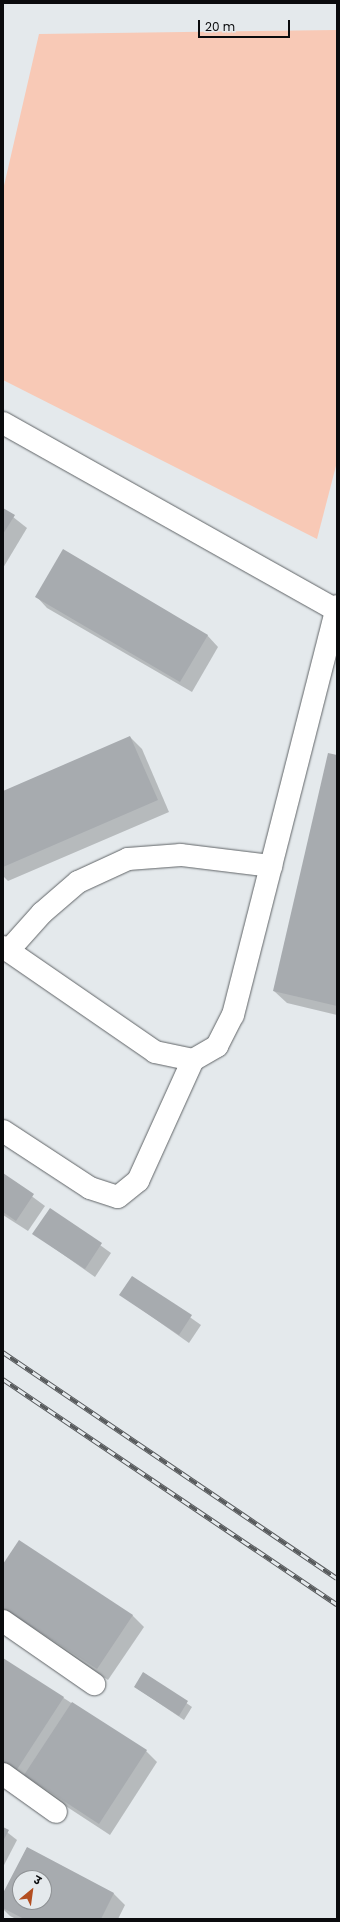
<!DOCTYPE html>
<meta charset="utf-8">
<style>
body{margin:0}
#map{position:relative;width:340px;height:1922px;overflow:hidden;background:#e4e9ec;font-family:Poppins,"Noto Sans Devanagari",sans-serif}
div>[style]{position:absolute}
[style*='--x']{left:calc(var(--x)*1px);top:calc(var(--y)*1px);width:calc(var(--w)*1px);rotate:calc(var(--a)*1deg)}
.green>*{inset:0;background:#f8c9b6}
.shadow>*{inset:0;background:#0003}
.building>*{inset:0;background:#a7abaf}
.roads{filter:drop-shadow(0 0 1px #606467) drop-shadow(0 0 1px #606467)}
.minor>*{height:22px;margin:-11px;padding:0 11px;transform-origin:11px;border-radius:11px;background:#fff}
.rail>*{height:4.5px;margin-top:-2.25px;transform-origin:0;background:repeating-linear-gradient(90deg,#e4e9ec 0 9px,#575a5c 0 18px);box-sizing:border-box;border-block:1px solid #575a5c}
span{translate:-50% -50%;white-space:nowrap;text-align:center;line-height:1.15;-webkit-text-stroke:3.5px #e4e9ec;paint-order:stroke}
.frame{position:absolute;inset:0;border:4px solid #0a0b0d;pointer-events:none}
.north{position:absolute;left:12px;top:1870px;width:40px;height:40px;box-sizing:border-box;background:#e4e9ec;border:1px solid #8d9093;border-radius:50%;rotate:29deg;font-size:11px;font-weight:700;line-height:16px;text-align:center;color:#0a0b0d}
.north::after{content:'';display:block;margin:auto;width:14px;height:18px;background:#b34e20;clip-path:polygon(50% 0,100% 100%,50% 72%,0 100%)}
.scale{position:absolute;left:198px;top:20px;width:92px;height:18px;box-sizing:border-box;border:2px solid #0a0b0d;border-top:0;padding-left:5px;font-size:12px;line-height:14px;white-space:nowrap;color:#0a0b0d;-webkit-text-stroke:3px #e4e9ec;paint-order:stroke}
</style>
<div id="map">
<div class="green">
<div style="clip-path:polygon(337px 30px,337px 462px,317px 539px,3px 380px,3px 190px,39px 34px)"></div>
</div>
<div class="shadow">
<div style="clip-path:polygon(3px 509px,27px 528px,3px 568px)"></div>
<div style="clip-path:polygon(36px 596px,207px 635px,218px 647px,192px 692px,47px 608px)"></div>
<div style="clip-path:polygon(130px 737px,142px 749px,169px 812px,8px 881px,3px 876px,3px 792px)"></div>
<div style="clip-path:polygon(337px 756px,337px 1015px,287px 1003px,274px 991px)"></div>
<div style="clip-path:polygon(3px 1175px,45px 1206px,28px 1231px,3px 1215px)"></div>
<div style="clip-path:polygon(50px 1209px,111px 1253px,95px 1277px,34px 1234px)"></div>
<div style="clip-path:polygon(133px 1277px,201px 1325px,189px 1343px,121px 1295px)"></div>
<div style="clip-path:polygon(3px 1565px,132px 1615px,144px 1627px,108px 1680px,3px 1611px)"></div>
<div style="clip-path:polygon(3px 1659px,146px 1751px,157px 1762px,110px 1835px,3px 1765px)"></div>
<div style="clip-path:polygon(144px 1673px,192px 1707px,184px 1720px,135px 1687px)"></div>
<div style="clip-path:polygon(3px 1829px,17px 1840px,3px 1867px)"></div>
<div style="clip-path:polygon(evenodd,27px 1848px,114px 1894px,125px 1905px,118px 1919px,16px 1919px,10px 1916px,3px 1909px,3px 1895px,27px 1848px,20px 1878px,44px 1878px,44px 1902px,20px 1902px,20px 1878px)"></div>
</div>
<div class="building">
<div style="clip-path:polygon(3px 508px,15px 515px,3px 534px)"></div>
<div style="clip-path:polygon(63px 549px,208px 635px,180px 682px,35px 597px)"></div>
<div style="clip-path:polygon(130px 736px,158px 800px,3px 867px,3px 791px)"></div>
<div style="clip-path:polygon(328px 753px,337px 755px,337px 1006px,273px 991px)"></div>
<div style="clip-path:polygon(3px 1173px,34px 1194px,16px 1221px,3px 1212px)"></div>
<div style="clip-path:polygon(50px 1208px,102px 1243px,85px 1269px,32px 1234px)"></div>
<div style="clip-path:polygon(132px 1276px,192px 1315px,179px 1335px,119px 1295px)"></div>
<div style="clip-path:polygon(19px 1540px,133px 1615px,97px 1669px,3px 1608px,3px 1564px)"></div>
<div style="clip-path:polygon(3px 1658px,64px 1697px,16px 1771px,3px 1762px)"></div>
<div style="clip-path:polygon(143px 1672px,188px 1701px,179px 1716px,134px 1687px)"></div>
<div style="clip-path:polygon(72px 1702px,147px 1750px,99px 1824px,24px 1775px)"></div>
<div style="clip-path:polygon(3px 1827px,9px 1830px,3px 1841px)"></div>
<div style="clip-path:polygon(evenodd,27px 1847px,114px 1893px,101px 1919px,24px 1919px,3px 1908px,3px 1893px,27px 1847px,20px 1878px,44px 1878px,44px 1902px,20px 1902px,20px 1878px)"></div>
</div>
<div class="roads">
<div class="minor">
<div style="--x:3;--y:423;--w:382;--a:29.3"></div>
<div style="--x:3;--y:947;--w:185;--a:34.6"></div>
<div style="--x:155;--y:1052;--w:39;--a:12"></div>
<div style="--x:193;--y:1060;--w:28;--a:-30"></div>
<div style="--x:217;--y:1046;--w:35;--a:-63"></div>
<div style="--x:233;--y:1015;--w:422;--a:-75.7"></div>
<div style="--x:8;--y:951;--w:51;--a:-48.2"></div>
<div style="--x:42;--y:913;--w:48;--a:-40.7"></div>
<div style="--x:78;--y:882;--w:55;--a:-24.7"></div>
<div style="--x:128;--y:859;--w:53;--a:-4.3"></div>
<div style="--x:181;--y:855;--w:91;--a:7"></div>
<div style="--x:3;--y:1131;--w:104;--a:33.2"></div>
<div style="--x:90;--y:1188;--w:29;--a:18"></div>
<div style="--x:118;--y:1197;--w:26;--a:-39"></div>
<div style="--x:138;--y:1181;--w:133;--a:-65.6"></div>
<div style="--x:3;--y:1621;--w:111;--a:34.7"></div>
<div style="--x:3;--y:1774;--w:65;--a:35.6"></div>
</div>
</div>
<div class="rail">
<div style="--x:3;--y:1352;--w:403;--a:34.1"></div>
<div style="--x:3;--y:1379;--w:403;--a:34"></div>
</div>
<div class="frame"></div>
<div class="north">उ</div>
<div class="scale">20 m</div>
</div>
